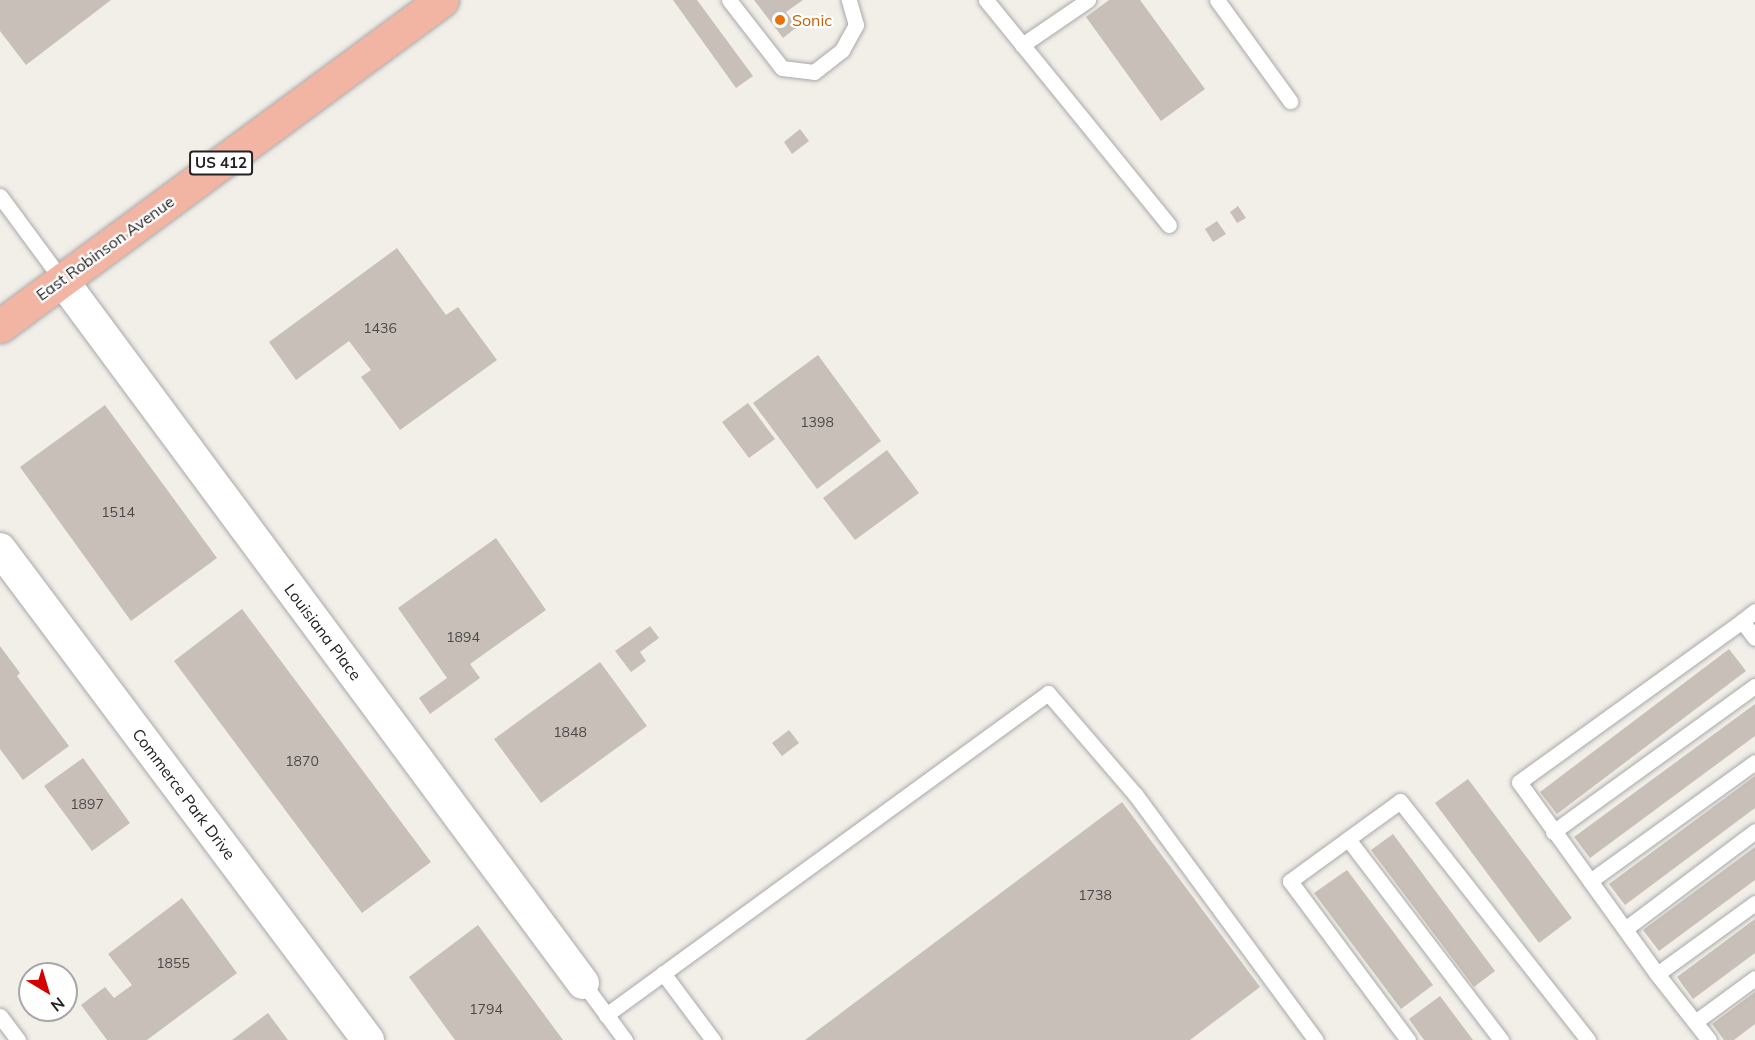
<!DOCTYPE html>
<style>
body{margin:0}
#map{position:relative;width:1755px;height:1040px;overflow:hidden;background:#f2efe9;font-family:Mulish,sans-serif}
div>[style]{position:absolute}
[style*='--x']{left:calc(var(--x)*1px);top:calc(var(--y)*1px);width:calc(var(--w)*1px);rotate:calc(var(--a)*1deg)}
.building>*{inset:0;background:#c7bfb8}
.roads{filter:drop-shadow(0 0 2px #a9a9a9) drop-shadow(0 0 2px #a9a9a9)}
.service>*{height:15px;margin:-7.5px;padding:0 7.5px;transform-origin:7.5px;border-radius:7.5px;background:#fff}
.minor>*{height:32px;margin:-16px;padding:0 16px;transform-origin:16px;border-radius:16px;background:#fff}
.trunk>*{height:33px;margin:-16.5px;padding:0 16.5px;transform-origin:16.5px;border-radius:16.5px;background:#f2b4a3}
.dots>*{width:16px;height:16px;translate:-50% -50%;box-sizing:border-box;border:3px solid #fff;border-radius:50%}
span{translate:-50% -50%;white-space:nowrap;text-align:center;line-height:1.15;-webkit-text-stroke:4.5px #fff;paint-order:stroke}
.number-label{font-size:14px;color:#4b4948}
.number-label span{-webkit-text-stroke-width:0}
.shield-label span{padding:2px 4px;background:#fff;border:2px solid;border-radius:4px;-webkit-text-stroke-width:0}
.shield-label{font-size:15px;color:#222;font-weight:700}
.food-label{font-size:16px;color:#c56008}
.left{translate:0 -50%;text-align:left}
.street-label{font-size:16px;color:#222}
.north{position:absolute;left:18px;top:962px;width:60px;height:60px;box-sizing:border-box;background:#fff;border:2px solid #a7a7a7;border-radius:50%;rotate:142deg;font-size:16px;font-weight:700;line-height:24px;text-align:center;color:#222}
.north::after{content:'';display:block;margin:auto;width:21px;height:27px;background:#d40000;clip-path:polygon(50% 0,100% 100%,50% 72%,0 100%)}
</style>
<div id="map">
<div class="building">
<div style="clip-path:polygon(0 0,111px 0,26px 65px,0 31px)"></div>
<div style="clip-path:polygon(673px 0,697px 0,753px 76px,736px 88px)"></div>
<div style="clip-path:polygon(754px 0,803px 0,786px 12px,797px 27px,783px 38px)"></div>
<div style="clip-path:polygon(1109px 0,1140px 0,1205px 89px,1161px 121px,1086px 17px)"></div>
<div style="clip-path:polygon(800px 129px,809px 141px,792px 154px,784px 142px)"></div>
<div style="clip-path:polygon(1238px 206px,1246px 218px,1237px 223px,1230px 212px)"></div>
<div style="clip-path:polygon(1217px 221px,1226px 234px,1213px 242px,1205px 229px)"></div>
<div style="clip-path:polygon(397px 248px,446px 315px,458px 307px,497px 360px,400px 430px,361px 377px,371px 370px,349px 341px,296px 380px,269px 342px)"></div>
<div style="clip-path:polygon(818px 355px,881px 441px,817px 489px,753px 403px)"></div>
<div style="clip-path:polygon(748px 403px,775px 439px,749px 458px,722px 422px)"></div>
<div style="clip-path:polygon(105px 405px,217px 558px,131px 621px,20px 467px)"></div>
<div style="clip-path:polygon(887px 450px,919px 493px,855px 540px,823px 498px)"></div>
<div style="clip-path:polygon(496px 538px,546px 610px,470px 664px,480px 678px,430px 714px,419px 698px,447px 678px,398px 608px)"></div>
<div style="clip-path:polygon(242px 609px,431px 862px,362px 913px,174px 661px)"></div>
<div style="clip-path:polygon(650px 626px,659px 638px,640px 652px,646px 661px,631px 672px,615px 651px)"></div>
<div style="clip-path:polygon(0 646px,20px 673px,17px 676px,69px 746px,23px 780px,0 749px)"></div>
<div style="clip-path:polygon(1729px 649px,1746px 671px,1557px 814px,1540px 792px)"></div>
<div style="clip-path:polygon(600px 662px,647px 726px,541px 803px,494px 739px)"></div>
<div style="clip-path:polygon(1755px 704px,1755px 736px,1590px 858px,1574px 837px)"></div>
<div style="clip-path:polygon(789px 730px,799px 743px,782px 756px,772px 743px)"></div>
<div style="clip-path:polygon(83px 758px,130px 823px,92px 851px,44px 786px)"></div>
<div style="clip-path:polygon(1755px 776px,1755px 808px,1625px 905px,1609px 884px)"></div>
<div style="clip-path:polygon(1468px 779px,1572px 918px,1539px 943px,1435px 803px)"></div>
<div style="clip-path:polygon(1122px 802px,1260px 987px,1190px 1040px,805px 1040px)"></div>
<div style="clip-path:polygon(1393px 834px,1495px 971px,1474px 987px,1371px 850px)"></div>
<div style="clip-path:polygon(1755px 847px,1755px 880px,1659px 951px,1643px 930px)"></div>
<div style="clip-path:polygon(1347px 870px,1433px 985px,1401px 1009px,1314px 893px)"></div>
<div style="clip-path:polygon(182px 898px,237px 973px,147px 1040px,107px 1040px,81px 1005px,105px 987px,114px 998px,132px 985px,108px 954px)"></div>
<div style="clip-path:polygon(1755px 919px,1755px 953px,1693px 999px,1677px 977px)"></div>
<div style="clip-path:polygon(478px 925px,563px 1040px,455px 1040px,409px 977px)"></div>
<div style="clip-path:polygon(1755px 992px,1755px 1024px,1734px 1040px,1724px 1040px,1712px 1024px)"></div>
<div style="clip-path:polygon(1440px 996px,1473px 1040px,1424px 1040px,1409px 1019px)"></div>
<div style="clip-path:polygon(268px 1013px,288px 1040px,232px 1040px)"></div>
</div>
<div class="roads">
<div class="service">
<div style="--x:729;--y:0;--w:86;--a:52.1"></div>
<div style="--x:782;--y:68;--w:32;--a:7"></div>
<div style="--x:814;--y:72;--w:36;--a:-38"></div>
<div style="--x:842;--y:50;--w:29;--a:-61"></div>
<div style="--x:856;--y:25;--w:26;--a:-106"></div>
<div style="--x:986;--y:0;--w:290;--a:50.9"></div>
<div style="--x:1217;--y:0;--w:125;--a:54.1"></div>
<div style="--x:1022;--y:45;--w:80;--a:-34.3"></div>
<div style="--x:0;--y:196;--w:104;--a:53.6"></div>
<div style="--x:1755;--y:611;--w:16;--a:142"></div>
<div style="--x:1742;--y:621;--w:21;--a:53"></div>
<div style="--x:1553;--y:832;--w:249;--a:-35.9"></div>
<div style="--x:1348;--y:839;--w:253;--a:52.7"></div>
<div style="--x:1590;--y:881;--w:203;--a:-35.8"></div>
<div style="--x:1625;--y:929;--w:163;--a:-37"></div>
<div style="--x:663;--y:973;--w:84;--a:53.3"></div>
<div style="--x:1657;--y:974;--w:121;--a:-35.9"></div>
<div style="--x:583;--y:983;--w:71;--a:53.6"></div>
<div style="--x:606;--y:1015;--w:547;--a:-36.07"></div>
<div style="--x:1048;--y:693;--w:133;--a:49.3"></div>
<div style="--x:1135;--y:794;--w:305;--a:53.7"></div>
<div style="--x:0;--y:1016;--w:30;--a:53"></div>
<div style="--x:1695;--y:1022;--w:74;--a:-36.3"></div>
<div style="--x:1408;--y:1040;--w:198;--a:-126.6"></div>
<div style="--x:1290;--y:881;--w:136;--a:-36"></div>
<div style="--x:1400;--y:801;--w:304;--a:51.8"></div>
<div style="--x:1709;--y:1040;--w:84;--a:-128.2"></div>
<div style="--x:1657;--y:974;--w:236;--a:-125.7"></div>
<div style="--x:1519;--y:782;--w:275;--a:-35.8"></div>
</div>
<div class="minor">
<div style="--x:62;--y:280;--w:875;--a:53.46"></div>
<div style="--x:0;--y:549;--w:614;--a:53.15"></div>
</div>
<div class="trunk">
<div style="--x:0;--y:326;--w:549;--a:-36.41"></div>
</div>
</div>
<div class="dots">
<div style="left:780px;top:20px;background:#e8710a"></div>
</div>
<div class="number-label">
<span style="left:380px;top:328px">1436</span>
<span style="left:817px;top:422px">1398</span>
<span style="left:118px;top:512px">1514</span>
<span style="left:463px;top:637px">1894</span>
<span style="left:570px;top:732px">1848</span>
<span style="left:302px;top:761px">1870</span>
<span style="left:87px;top:804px">1897</span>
<span style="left:1095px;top:895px">1738</span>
<span style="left:173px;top:963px">1855</span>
<span style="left:486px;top:1009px">1794</span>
</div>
<div class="shield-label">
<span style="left:221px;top:163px">US 412</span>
</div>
<div class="food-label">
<span class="left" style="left:792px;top:20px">Sonic</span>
</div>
<div class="street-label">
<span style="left:105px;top:248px;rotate:-36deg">East Robinson Avenue</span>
<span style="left:323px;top:632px;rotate:53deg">Louisiana Place</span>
<span style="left:184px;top:794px;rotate:53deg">Commerce Park Drive</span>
</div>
<div class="north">N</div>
</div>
